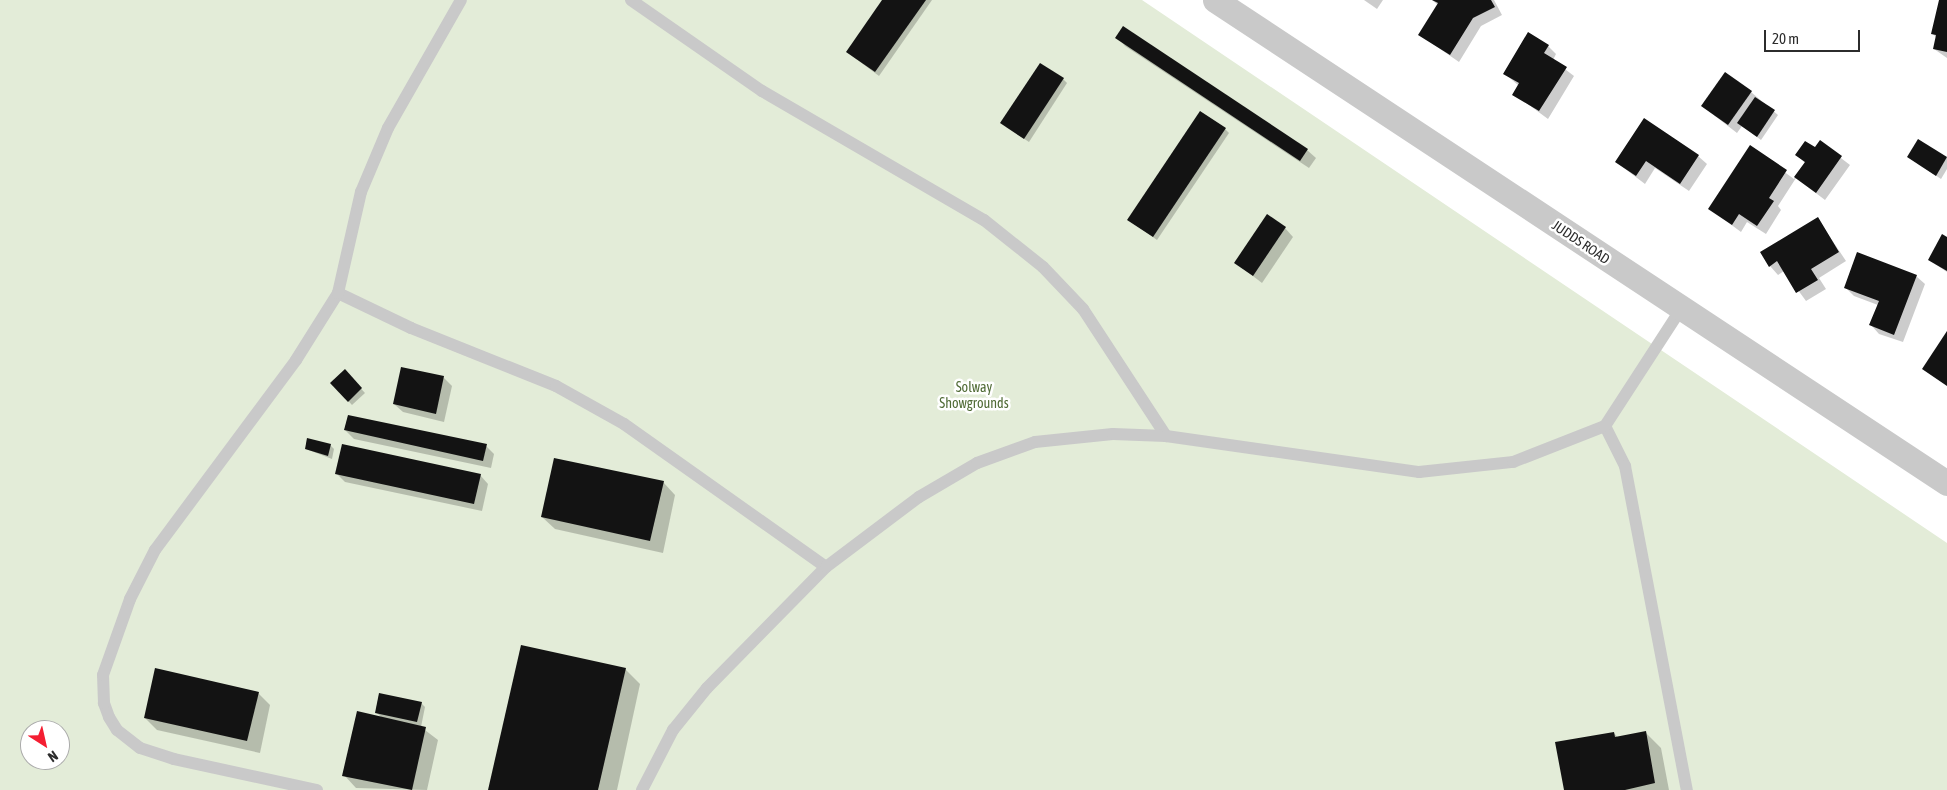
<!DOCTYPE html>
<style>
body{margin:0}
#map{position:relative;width:1947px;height:790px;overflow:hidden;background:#fff;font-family:"Asap Condensed",sans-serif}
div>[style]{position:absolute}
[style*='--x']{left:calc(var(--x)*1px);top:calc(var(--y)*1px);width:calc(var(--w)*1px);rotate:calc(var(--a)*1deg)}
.green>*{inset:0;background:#e3ecd8}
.shadow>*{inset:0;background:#0003}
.building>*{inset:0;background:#131313}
.lane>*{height:12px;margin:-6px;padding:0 6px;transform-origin:6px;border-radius:6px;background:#c9c9c9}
.street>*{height:25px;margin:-12.5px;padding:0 12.5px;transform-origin:12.5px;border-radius:12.5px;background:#c9c9c9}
span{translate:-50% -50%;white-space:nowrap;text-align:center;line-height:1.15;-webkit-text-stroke:5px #fff;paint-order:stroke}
.street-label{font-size:14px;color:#2c2c2c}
.park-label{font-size:14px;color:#506b36}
.north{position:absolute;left:20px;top:720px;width:50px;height:50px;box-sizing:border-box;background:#fff;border:1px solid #ababab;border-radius:50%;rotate:145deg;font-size:14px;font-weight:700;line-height:20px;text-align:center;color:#2c2c2c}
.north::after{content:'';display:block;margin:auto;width:18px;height:22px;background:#f41e32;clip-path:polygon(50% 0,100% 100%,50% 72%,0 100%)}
.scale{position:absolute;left:1764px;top:30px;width:96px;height:22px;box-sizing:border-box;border:2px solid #2c2c2c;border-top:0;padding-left:6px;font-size:15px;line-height:18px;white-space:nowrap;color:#2c2c2c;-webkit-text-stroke:4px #fff;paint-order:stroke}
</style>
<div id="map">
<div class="green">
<div style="clip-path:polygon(evenodd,0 0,1142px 0,1947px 543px,1947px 790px,0 790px,0 0,30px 730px,60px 730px,60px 760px,30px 760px,30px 730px)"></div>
</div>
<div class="shadow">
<div style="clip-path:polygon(884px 0,932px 0,879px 76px,847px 52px)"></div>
<div style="clip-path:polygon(1364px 0,1383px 0,1377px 9px)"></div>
<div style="clip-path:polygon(1432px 0,1494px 0,1502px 15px,1481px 26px,1459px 62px,1420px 35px,1438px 5px)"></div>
<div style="clip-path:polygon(1940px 0,1947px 0,1947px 58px,1934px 49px,1937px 38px,1933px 34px)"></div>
<div style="clip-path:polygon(1123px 27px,1307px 150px,1316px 158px,1309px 168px,1125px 46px,1117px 37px)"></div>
<div style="clip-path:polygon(1548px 46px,1556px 54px,1553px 60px,1574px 76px,1548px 119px,1514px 94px,1519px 86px,1504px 73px)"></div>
<div style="clip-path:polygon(1063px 79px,1067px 83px,1029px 142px,1006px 127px)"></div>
<div style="clip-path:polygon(1751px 92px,1778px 115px,1761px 140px,1742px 126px,1737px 133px,1702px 106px)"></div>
<div style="clip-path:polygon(1225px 129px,1229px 133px,1157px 240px,1133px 223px)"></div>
<div style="clip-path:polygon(1918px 140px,1947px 158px,1947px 169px,1941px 179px,1908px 157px)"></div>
<div style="clip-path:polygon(1820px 142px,1850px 165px,1825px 200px,1796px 178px,1778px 206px,1781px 210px,1766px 234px,1747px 222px,1741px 232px,1710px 209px,1750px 147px,1794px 179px,1805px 163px,1797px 155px,1815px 149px)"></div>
<div style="clip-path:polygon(1698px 156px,1707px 164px,1689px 191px,1655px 168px,1645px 184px,1616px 162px)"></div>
<div style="clip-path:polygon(1818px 219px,1846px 261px,1819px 278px,1826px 289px,1806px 301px,1784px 271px,1778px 275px,1770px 266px)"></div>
<div style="clip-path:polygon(1285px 228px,1293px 237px,1262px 283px,1236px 263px)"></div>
<div style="clip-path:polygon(1947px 238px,1947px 272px,1929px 260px)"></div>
<div style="clip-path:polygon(1916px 276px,1925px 284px,1903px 342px,1879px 334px,1871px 325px,1878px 305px,1854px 296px,1845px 287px)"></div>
<div style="clip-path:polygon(345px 371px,365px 393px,352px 405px,332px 383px)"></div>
<div style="clip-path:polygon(443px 377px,452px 386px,444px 422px,403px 412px,394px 404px)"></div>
<div style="clip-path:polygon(345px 430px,486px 446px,494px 454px,491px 468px,354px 439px)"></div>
<div style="clip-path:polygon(330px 445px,334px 449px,332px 459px,306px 449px)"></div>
<div style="clip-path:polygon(336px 473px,480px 475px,488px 484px,482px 511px,345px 482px)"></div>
<div style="clip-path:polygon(663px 482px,675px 495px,663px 553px,555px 529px,542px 517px)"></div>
<div style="clip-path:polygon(625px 669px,640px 684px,617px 790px,490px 790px)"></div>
<div style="clip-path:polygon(258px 693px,270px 705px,260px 753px,157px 730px,145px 718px)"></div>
<div style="clip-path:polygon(421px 703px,425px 707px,421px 727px,438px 740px,427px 790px,356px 788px,344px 775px,382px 718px,376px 712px)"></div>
<div style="clip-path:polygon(1614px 733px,1618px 738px,1646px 733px,1661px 748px,1669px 790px,1565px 790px)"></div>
</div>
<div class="building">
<div style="clip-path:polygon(882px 0,926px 0,875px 72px,846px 52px)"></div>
<div style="clip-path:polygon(1432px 0,1491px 0,1495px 7px,1473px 18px,1450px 55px,1418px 35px,1438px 3px)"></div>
<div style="clip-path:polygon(1939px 0,1947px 0,1947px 52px,1933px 49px,1936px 35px,1931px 34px)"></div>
<div style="clip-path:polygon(1123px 26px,1308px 149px,1300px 161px,1115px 38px)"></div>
<div style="clip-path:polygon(1528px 32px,1549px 45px,1544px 53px,1567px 67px,1539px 111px,1512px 95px,1519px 83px,1503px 74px)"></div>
<div style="clip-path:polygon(1040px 63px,1064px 78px,1024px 139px,1000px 123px)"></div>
<div style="clip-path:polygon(1725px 72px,1752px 91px,1728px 125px,1701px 106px)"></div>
<div style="clip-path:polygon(1755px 97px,1775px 110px,1757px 137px,1737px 123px)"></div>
<div style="clip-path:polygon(1200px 111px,1226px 128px,1153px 237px,1127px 220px)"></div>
<div style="clip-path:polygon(1644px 118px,1699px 155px,1680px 184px,1646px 161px,1636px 176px,1615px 162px)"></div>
<div style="clip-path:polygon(1918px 139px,1947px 157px,1936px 176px,1907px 157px)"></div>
<div style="clip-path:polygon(1820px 140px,1842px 156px,1816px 193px,1794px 177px,1805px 162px,1795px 155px,1805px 141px,1815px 147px)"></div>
<div style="clip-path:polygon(1750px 145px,1787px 170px,1769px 198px,1774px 201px,1757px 226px,1739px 214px,1732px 225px,1708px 209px)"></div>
<div style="clip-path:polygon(1267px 214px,1286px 227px,1253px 276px,1234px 263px)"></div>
<div style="clip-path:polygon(1818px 217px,1839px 252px,1811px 269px,1818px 280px,1796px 293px,1777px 261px,1769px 267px,1760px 252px)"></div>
<div style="clip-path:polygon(1942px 234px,1947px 237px,1947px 271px,1928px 260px)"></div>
<div style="clip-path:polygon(1857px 252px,1917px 275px,1894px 335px,1869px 325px,1879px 301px,1844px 288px)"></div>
<div style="clip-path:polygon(1947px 331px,1947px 386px,1922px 369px)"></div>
<div style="clip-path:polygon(401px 367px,444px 376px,436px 414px,393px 404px)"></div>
<div style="clip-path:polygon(345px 369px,362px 388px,348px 402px,330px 383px)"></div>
<div style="clip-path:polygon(348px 415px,487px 444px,483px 461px,344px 430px)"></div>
<div style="clip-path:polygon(307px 438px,331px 444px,328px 456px,305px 449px)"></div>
<div style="clip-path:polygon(342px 444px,481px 474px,474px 504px,335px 474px)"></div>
<div style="clip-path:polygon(554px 458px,664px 481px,650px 541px,541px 517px)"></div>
<div style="clip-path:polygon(521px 645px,626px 668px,598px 790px,488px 790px)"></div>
<div style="clip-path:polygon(155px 668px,259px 692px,247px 741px,144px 718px)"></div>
<div style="clip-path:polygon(379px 693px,422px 702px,417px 722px,375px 713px)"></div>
<div style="clip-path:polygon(357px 711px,426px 727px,412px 790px,342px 776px)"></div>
<div style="clip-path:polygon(1646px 731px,1655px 783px,1625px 790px,1564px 790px,1555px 742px,1614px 732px,1615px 737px)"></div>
</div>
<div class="lane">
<div style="--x:631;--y:0;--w:160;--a:34.8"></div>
<div style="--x:762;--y:91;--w:257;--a:30.2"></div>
<div style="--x:984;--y:220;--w:75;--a:38.5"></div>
<div style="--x:1043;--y:267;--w:58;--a:46.4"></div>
<div style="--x:1083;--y:309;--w:152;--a:56.8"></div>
<div style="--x:338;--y:293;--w:81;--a:25.6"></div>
<div style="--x:411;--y:328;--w:156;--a:21.8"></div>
<div style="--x:556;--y:386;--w:78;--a:29.2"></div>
<div style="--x:624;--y:424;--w:247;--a:35.3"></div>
<div style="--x:1605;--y:426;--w:45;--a:63.4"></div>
<div style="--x:1625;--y:466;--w:330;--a:79.2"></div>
<div style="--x:317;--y:790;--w:146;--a:-167.8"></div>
<div style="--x:174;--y:759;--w:36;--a:-162"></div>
<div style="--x:140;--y:748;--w:29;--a:-142"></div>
<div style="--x:117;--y:730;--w:15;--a:-122"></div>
<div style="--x:109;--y:717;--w:15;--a:-110"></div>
<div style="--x:104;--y:703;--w:28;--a:-92"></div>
<div style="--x:103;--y:675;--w:81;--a:-70.4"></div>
<div style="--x:130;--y:599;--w:55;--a:-63"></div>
<div style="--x:155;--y:550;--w:237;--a:-53.4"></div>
<div style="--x:296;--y:360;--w:79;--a:-57.9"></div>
<div style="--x:338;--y:293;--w:104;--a:-77.2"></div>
<div style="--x:361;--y:192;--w:69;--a:-67.1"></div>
<div style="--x:388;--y:128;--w:147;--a:-60.3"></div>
<div style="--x:642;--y:790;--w:68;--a:-62.7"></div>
<div style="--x:673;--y:730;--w:54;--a:-51"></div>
<div style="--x:707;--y:688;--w:170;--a:-45.5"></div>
<div style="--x:826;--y:567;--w:116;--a:-37"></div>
<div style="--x:919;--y:497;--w:67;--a:-30.4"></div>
<div style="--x:977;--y:463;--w:62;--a:-19.9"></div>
<div style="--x:1035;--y:442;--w:78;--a:-5.9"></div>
<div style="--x:1113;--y:434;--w:53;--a:2.2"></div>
<div style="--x:1166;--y:436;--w:256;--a:8.1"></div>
<div style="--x:1419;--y:472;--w:95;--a:-6.1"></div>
<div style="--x:1513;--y:462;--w:99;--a:-21.4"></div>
<div style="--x:1605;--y:426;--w:140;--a:-57"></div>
</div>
<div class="street">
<div style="--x:1215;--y:0;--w:877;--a:33.42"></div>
</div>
<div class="street-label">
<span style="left:1581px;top:242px;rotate:34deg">JUDDS ROAD</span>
</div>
<div class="park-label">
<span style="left:974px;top:395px">Solway<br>Showgrounds</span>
</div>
<div class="north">N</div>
<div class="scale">20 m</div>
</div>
